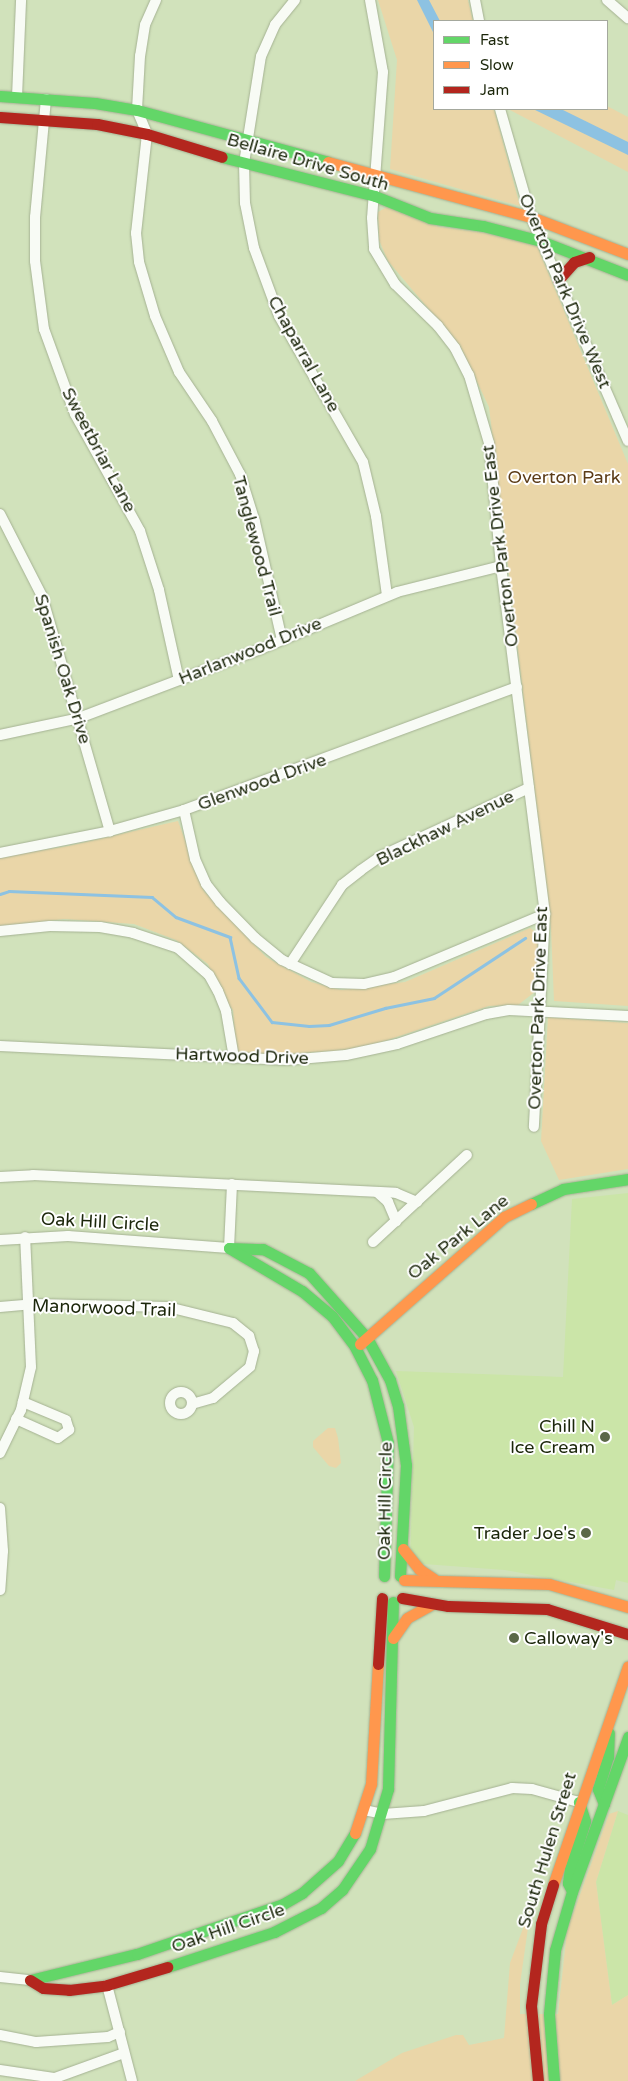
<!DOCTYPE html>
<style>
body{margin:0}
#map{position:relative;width:628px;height:2081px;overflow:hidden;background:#d1e2bb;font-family:"Varela Round",sans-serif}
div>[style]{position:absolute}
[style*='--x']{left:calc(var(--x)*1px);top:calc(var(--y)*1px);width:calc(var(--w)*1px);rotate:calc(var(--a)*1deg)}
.built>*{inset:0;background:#cbe5a8}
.green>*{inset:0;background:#ead6a8}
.water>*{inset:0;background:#8dc2e2}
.stream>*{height:2.5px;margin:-1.25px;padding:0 1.25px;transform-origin:1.25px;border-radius:1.25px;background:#8dc2e2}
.roads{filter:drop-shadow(0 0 1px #a5b293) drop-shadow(0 0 1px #a5b293)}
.street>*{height:10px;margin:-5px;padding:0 5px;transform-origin:5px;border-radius:5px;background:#f8fbf5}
.street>.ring{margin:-5px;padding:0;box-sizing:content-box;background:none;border:10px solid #f8fbf5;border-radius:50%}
.fast>*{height:11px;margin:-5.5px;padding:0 5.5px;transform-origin:5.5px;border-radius:5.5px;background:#63d668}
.slow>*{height:11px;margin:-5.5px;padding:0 5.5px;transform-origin:5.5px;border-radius:5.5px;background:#ff974d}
.jam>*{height:11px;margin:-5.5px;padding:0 5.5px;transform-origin:5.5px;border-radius:5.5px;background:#b3261e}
.dots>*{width:14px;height:14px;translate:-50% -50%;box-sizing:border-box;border:2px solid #fff;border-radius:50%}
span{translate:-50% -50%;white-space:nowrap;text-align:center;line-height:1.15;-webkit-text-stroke:4px #fff;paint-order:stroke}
.street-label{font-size:18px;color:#1b260a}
.park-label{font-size:18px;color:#5b3b16}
.poi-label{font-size:18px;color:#1b260a}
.right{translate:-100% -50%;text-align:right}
.left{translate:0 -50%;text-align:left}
.legend{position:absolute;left:433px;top:20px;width:175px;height:90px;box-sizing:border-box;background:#fff;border:1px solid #a4a89d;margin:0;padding:6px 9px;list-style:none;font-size:15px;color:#1b260a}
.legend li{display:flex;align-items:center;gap:10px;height:25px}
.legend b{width:25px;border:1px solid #a4a89d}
</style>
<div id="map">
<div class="built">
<div style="clip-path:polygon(628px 1193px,628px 1583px,616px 1580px,614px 1590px,505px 1570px,410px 1563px,414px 1427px,396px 1371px,563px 1377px,572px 1199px)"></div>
<div style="clip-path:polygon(618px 1811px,628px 1815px,628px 1995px,612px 2005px,596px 1882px)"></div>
</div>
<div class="green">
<div style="clip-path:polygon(378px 0,468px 0,473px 21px,434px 21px,434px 109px,494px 109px,520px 206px,390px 169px,397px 60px)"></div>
<div style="clip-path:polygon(607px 106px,628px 117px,628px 172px,508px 109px,607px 109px)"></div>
<div style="clip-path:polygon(387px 207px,439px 227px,485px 233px,537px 246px,628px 464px,628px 1006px,554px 1001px,551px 929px,489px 407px,460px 346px,388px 261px,379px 240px,378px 212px)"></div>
<div style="clip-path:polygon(178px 821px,204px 891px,266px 957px,311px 982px,341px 990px,405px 982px,530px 928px,540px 935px,536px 991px,518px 1005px,489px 1006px,382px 1042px,348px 1050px,274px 1055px,236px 1052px,233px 1010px,218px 991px,208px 964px,176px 940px,134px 924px,64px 919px,0 927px,0 857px,68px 846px)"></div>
<div style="clip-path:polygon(548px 1017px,628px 1023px,628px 1169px,559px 1180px,541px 1141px)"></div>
<div style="clip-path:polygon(328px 1428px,335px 1428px,338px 1438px,341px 1463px,336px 1468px,329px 1466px,313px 1447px,313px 1441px)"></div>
<div style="clip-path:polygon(618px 1811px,596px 1882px,612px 2005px,628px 1995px,628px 2081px,355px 2081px,402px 2053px,456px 2035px,463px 2035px,469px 2045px,504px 2038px,510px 1963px,531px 1907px,520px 1984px,520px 2014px,558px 2014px,567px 1931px,609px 1814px)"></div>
</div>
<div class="water">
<div style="clip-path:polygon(417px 0,429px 0,440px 21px,434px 21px,434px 34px)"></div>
<div style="clip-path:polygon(533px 109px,561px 109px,628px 142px,628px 155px)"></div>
</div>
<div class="stream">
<div style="--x:0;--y:894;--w:9;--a:-18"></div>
<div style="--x:9;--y:891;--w:143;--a:2.4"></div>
<div style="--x:152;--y:897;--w:31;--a:40"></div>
<div style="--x:176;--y:917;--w:58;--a:20.3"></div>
<div style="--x:230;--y:937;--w:42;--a:77.6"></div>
<div style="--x:239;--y:978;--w:55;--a:53.1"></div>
<div style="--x:272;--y:1022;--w:37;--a:6"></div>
<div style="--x:309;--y:1026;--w:20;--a:-3"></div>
<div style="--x:329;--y:1025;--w:59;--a:-16.9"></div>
<div style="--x:385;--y:1008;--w:50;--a:-11.5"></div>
<div style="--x:434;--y:998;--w:109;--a:-33.4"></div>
</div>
<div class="roads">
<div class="street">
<div style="--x:156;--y:0;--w:27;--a:114"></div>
<div style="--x:145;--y:25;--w:31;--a:99"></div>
<div style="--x:140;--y:56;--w:54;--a:93.2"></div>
<div style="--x:137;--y:110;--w:26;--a:67"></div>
<div style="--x:147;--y:134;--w:100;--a:96.3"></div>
<div style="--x:136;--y:233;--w:29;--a:84"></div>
<div style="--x:139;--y:262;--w:56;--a:73.5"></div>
<div style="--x:155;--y:316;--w:61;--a:66.8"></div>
<div style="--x:179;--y:372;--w:59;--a:56"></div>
<div style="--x:212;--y:421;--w:60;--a:62.2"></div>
<div style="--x:240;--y:474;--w:50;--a:72.6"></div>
<div style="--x:255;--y:522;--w:121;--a:77.1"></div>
<div style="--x:295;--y:0;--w:32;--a:129"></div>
<div style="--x:275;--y:25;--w:34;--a:114"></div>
<div style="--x:261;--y:56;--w:108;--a:99"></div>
<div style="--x:244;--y:163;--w:40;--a:88.6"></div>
<div style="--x:245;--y:203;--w:46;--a:78.7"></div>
<div style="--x:254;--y:248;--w:72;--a:69.8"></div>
<div style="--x:279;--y:316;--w:168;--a:60.1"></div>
<div style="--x:363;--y:462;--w:56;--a:76.5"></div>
<div style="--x:376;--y:516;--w:80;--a:82.1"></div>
<div style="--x:370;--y:0;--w:73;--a:79.8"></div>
<div style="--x:383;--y:72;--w:146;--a:94.3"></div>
<div style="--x:372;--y:218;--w:31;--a:86"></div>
<div style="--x:374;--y:249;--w:41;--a:59"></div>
<div style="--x:395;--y:284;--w:60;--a:44.3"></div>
<div style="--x:438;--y:326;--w:28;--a:52"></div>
<div style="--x:455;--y:348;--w:30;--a:63"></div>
<div style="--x:469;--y:375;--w:71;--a:73.6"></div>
<div style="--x:489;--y:443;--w:124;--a:84.4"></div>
<div style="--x:501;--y:566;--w:351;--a:82.8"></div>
<div style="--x:545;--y:914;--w:213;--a:93"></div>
<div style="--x:475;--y:0;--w:21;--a:79"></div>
<div style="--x:607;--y:0;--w:28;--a:41"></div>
<div style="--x:17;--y:97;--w:97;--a:-87.6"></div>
<div style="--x:46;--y:99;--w:119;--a:95.3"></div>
<div style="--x:35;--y:217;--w:44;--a:90"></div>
<div style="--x:35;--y:261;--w:69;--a:82.5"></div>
<div style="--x:44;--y:329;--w:90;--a:70"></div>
<div style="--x:75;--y:414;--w:134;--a:60.9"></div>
<div style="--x:140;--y:531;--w:62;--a:72.1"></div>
<div style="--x:159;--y:590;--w:92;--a:77.5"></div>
<div style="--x:500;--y:109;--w:112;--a:74"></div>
<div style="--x:531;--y:217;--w:244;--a:66.6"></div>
<div style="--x:0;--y:514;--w:92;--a:62.9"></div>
<div style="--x:42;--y:596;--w:245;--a:73.9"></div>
<div style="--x:0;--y:735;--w:81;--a:-12.1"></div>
<div style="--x:79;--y:718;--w:195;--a:-20.8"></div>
<div style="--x:261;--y:649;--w:147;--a:-22.7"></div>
<div style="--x:397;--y:592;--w:107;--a:-14"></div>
<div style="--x:184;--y:810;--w:50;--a:77.3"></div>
<div style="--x:195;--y:859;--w:27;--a:66"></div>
<div style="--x:206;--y:884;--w:23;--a:52"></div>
<div style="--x:220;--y:902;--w:50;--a:45.8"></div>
<div style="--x:255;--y:938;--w:35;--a:39"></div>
<div style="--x:282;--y:960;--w:55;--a:24.7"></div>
<div style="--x:332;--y:983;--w:32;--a:2"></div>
<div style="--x:364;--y:984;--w:31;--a:-13"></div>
<div style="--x:394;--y:977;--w:164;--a:-22.6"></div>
<div style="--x:0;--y:853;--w:112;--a:-11.3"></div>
<div style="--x:110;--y:831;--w:77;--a:-15.8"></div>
<div style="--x:184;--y:810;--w:355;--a:-20.3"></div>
<div style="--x:0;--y:931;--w:50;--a:-5.7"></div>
<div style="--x:50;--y:926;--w:50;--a:1.1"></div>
<div style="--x:100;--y:927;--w:34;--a:10"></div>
<div style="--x:133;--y:933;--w:47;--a:18.4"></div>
<div style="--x:178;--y:948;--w:41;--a:41.1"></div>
<div style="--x:209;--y:975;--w:18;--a:61"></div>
<div style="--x:218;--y:991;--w:22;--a:68"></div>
<div style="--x:226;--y:1011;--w:48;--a:80.3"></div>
<div style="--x:290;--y:964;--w:95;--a:-56.6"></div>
<div style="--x:342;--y:885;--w:24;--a:-38"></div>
<div style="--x:361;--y:870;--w:24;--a:-35"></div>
<div style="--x:381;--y:856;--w:163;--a:-24.7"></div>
<div style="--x:0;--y:1046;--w:287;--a:2.8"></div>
<div style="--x:287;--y:1060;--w:59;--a:-4.8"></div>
<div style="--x:346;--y:1055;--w:52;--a:-12.2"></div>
<div style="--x:397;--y:1044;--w:94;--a:-18.6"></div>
<div style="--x:486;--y:1014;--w:23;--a:-10"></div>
<div style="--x:509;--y:1010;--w:119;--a:2.9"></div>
<div style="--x:0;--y:1177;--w:33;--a:-3"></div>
<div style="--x:33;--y:1175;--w:363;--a:2.8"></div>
<div style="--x:396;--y:1193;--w:23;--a:23"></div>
<div style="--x:377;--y:1192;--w:15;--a:42"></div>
<div style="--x:388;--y:1202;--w:21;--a:67"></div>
<div style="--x:0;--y:1240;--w:68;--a:-3.4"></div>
<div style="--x:68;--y:1236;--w:161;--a:4.3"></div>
<div style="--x:229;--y:1248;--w:64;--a:-87.3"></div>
<div style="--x:373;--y:1242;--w:128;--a:-42.8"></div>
<div style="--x:0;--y:1307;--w:36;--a:-5"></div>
<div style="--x:36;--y:1304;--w:132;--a:1.3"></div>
<div style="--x:168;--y:1307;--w:67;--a:13.8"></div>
<div style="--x:233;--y:1323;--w:21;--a:39"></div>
<div style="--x:249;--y:1336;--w:16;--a:72"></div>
<div style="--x:254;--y:1351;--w:16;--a:104"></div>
<div style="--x:250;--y:1367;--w:48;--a:140"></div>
<div style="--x:213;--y:1398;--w:22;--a:164"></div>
<div class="ring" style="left:170px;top:1392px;width:12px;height:12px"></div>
<div style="--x:16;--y:1419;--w:46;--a:24.3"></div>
<div style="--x:58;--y:1438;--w:14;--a:-36"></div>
<div style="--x:69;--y:1430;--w:10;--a:-107"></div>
<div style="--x:66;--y:1420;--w:47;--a:-157.3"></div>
<div style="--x:0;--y:1453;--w:48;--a:-64"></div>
<div style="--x:21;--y:1410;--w:44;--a:-76.9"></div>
<div style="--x:31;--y:1367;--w:130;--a:-92.6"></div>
<div style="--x:0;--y:1508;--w:43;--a:86"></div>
<div style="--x:3;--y:1551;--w:39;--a:94"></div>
<div style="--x:364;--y:1810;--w:19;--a:12"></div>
<div style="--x:383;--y:1814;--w:41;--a:-4.2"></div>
<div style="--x:424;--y:1811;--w:91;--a:-14.6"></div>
<div style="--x:512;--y:1788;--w:20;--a:3"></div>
<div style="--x:532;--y:1789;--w:49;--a:15.5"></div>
<div style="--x:0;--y:1977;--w:30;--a:6"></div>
<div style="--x:107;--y:1985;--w:99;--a:75.4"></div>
<div style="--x:0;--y:2035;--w:37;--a:11"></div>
<div style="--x:36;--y:2042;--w:72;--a:-4"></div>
<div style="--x:108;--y:2037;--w:13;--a:-23"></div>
<div style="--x:0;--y:2070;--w:56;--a:8.3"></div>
<div style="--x:55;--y:2078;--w:73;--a:-19.9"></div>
</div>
<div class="fast">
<div style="--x:0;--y:96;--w:95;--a:4.2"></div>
<div style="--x:95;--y:103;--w:43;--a:9.5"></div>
<div style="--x:137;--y:110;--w:198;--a:15.2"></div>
<div style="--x:222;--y:157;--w:158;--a:14.3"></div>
<div style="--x:375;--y:196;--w:59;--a:21.8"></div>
<div style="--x:430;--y:218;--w:54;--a:8.6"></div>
<div style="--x:483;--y:226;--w:60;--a:14.5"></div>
<div style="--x:541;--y:241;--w:93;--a:21.3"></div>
<div style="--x:531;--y:1204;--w:35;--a:-25"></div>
<div style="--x:563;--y:1189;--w:66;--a:-8.7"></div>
<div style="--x:229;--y:1248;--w:34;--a:2"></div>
<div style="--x:263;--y:1249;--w:52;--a:27.6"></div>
<div style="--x:309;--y:1273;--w:87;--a:48.3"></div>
<div style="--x:367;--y:1338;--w:48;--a:61.3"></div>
<div style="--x:390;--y:1380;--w:27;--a:73"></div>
<div style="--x:398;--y:1406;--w:60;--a:82.3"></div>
<div style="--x:406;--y:1465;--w:111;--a:93.1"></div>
<div style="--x:229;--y:1248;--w:85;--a:30.5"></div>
<div style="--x:302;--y:1291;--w:39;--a:40"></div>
<div style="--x:332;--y:1316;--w:39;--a:53"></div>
<div style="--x:355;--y:1347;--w:37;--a:63"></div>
<div style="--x:372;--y:1380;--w:65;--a:75.7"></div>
<div style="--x:388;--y:1443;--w:133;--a:91.7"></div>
<div style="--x:604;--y:1804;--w:16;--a:-112"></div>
<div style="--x:598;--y:1789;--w:34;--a:-73"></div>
<div style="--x:608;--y:1757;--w:24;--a:-88"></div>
<div style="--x:572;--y:1891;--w:9;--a:-117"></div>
<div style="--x:568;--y:1883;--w:14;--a:-82"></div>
<div style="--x:570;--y:1869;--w:50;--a:-72.6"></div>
<div style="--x:585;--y:1821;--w:20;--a:-108"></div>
<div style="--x:167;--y:1967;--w:113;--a:-18.1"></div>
<div style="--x:274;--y:1932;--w:53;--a:-27.1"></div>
<div style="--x:321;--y:1908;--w:28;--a:-41"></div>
<div style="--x:342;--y:1890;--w:50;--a:-55.7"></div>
<div style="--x:370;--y:1849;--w:63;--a:-73.3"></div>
<div style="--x:388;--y:1789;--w:187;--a:-88.5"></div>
<div style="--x:30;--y:1980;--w:110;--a:-13.7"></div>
<div style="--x:137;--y:1954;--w:154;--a:-18.9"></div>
<div style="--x:283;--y:1904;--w:22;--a:-30"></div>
<div style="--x:302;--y:1893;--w:48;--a:-41.6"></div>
<div style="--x:338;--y:1861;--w:33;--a:-59"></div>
<div style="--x:554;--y:2081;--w:67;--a:-94.3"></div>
<div style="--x:549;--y:2014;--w:64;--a:-84.6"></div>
<div style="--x:555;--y:1950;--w:60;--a:-73.7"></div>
<div style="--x:572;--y:1892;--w:165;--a:-70.1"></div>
</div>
<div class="slow">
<div style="--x:328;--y:162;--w:210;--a:15.2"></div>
<div style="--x:531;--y:217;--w:104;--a:20.9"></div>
<div style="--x:360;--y:1344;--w:192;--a:-41.4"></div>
<div style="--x:504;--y:1217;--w:30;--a:-26"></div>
<div style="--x:403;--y:1549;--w:26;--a:51"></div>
<div style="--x:419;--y:1569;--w:18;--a:34"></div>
<div style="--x:404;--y:1580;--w:145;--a:1.6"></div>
<div style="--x:549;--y:1584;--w:82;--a:16.2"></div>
<div style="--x:393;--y:1638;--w:24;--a:-55"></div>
<div style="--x:407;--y:1618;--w:29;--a:-29"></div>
<div style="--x:355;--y:1833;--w:52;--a:-71.9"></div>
<div style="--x:371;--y:1784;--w:120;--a:-86.7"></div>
<div style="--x:553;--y:1885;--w:231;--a:-71.1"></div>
</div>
<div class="jam">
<div style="--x:0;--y:117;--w:97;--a:4.1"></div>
<div style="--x:97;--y:124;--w:51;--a:11.3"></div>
<div style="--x:147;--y:134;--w:78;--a:17"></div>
<div style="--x:558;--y:280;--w:24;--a:-48"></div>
<div style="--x:574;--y:262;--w:16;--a:-18"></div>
<div style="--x:402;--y:1598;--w:47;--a:9.9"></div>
<div style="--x:448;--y:1606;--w:99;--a:1.7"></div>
<div style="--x:547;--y:1609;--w:85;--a:17.2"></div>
<div style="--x:378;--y:1664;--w:66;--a:-86.5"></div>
<div style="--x:30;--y:1980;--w:15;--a:32"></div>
<div style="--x:43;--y:1988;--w:26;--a:4"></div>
<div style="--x:69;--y:1990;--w:38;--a:-7"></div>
<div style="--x:107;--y:1985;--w:63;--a:-16.7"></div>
<div style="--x:538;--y:2081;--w:75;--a:-95.3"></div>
<div style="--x:531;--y:2006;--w:83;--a:-83"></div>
<div style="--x:541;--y:1924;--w:41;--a:-72.9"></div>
</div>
</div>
<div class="dots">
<div style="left:605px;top:1437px;background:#5b6848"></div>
<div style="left:586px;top:1533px;background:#5b6848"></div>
<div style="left:514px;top:1638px;background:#5b6848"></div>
</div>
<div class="street-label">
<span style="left:308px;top:162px;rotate:16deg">Bellaire Drive South</span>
<span style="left:565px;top:291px;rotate:67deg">Overton Park Drive West</span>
<span style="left:304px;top:354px;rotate:61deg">Chaparral Lane</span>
<span style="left:99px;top:450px;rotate:62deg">Sweetbriar Lane</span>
<span style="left:257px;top:546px;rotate:75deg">Tanglewood Trail</span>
<span style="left:500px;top:546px;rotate:-97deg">Overton Park Drive East</span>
<span style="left:250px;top:651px;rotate:-22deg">Harlanwood Drive</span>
<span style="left:63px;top:669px;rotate:73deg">Spanish Oak Drive</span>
<span style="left:262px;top:782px;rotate:-20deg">Glenwood Drive</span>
<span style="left:445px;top:828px;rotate:-26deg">Blackhaw Avenue</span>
<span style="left:538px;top:1008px;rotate:-88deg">Overton Park Drive East</span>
<span style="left:242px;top:1056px;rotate:2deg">Hartwood Drive</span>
<span style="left:100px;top:1222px;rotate:3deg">Oak Hill Circle</span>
<span style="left:458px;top:1237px;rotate:-39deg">Oak Park Lane</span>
<span style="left:104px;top:1308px;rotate:2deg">Manorwood Trail</span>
<span style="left:385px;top:1501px;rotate:-89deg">Oak Hill Circle</span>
<span style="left:547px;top:1850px;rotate:-73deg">South Hulen Street</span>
<span style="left:228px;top:1928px;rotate:-19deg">Oak Hill Circle</span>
</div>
<div class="park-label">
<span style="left:564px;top:477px">Overton Park</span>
</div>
<div class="poi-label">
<span class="right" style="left:595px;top:1437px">Chill N<br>Ice Cream</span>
<span class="right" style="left:576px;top:1533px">Trader Joe's</span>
<span class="left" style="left:524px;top:1638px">Calloway's</span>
</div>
<ul class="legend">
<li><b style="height:6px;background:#63d668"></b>Fast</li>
<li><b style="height:6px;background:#ff974d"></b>Slow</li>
<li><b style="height:6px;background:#b3261e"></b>Jam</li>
</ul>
</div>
